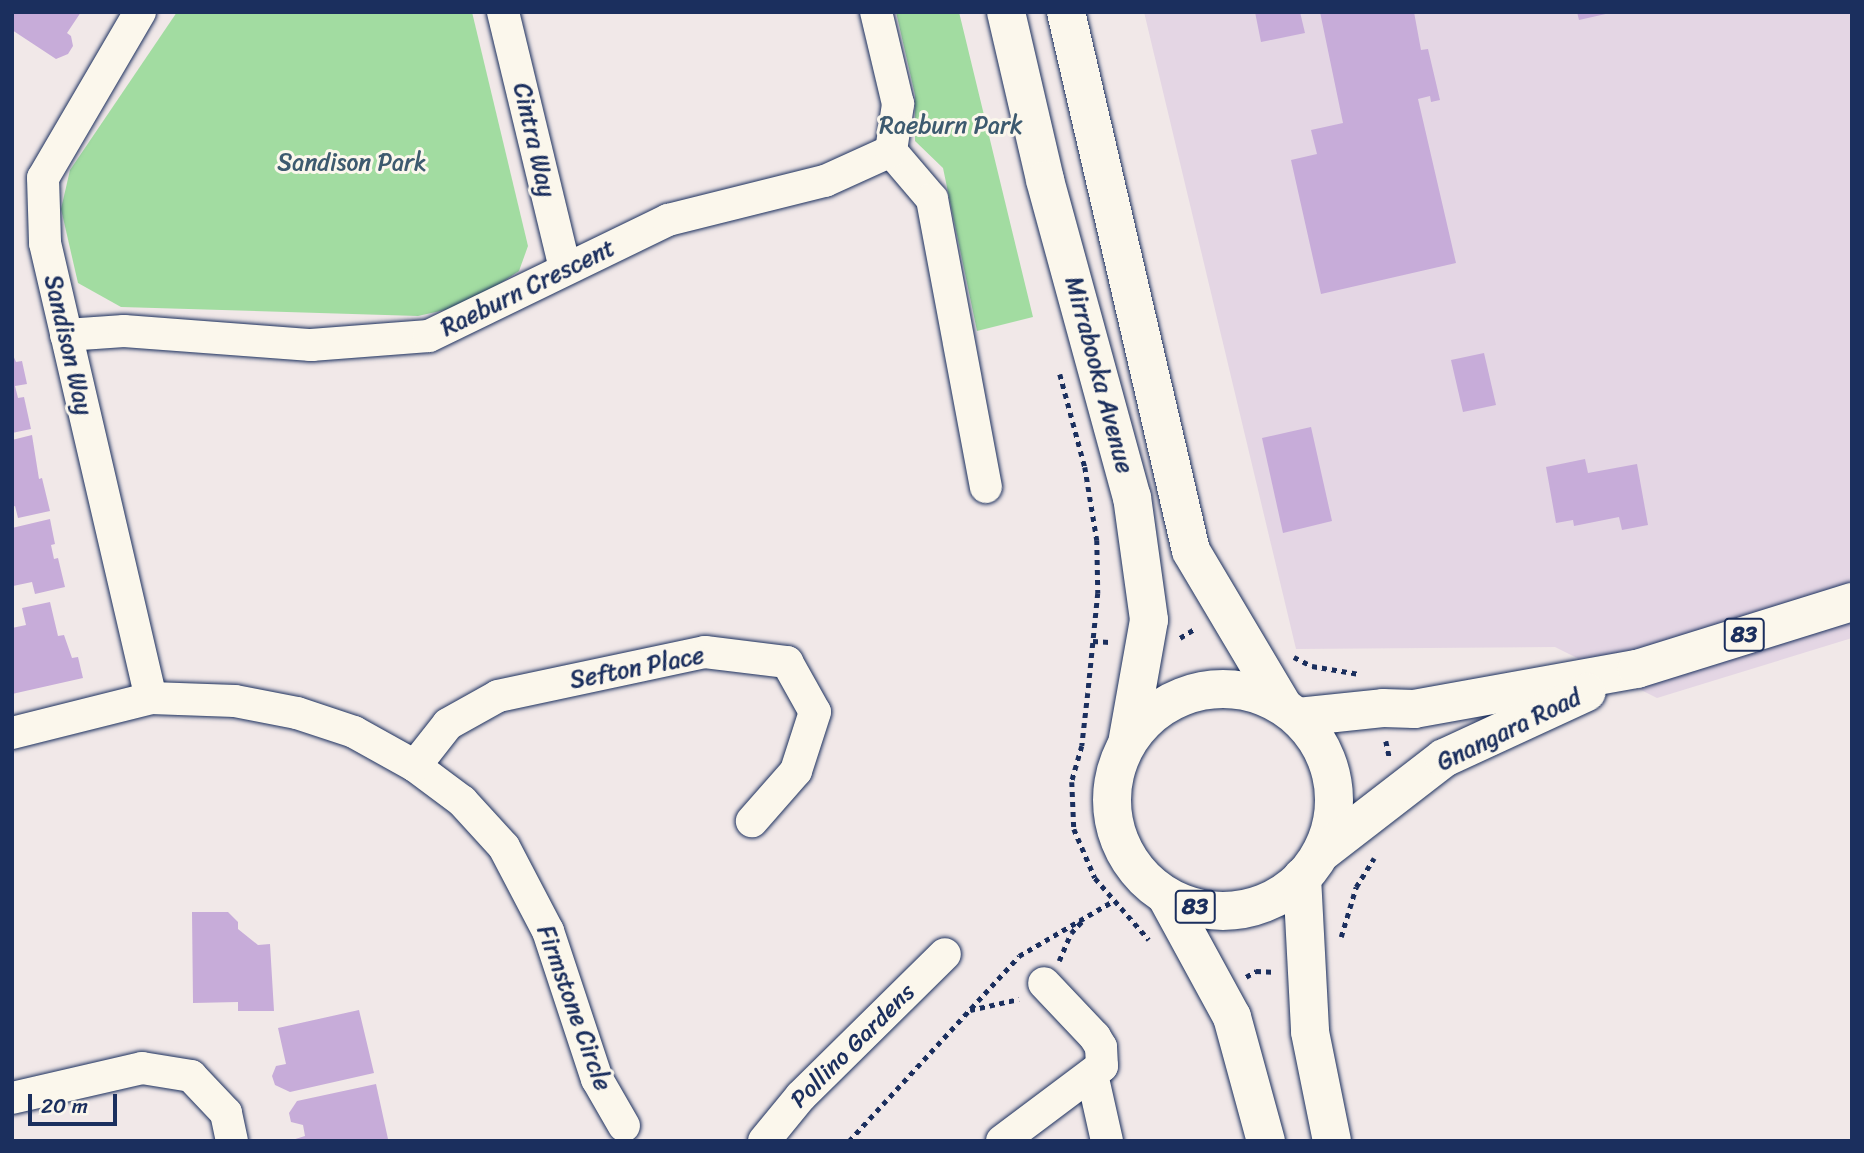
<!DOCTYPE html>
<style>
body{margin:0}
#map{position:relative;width:1864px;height:1153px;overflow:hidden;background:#f1e8e8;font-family:Sriracha,sans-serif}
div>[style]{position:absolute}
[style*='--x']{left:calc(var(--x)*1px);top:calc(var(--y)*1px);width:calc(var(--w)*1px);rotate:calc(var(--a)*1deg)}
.built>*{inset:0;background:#e4d6e4}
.green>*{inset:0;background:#a2dca1}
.building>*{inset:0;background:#c7acd9}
.path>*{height:4.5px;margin-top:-2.25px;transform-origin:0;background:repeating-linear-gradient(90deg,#1b2f5e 0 5px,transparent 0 10px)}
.roads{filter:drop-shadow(0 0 2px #1b2f5e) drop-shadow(0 0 2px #1b2f5e)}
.minor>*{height:32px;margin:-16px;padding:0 16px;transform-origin:16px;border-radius:16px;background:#fbf7ec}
.primary>*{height:38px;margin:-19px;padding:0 19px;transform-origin:19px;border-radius:19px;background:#fbf7ec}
.primary>.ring{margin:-19px;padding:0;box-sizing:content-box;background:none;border:38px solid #fbf7ec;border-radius:50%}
span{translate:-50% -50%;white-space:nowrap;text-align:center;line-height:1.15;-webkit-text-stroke:6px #fbf7ec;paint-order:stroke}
.shield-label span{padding:2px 5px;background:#fbf7ec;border:2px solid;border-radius:5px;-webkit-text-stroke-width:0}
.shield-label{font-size:23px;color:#1b2f5e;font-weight:700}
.park-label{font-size:24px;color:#3d5a6f}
.street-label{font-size:24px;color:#1b2f5e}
.frame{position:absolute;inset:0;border:14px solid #1b2f5e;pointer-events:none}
.scale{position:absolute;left:28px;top:1094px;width:89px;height:32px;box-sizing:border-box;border:4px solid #1b2f5e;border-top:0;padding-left:9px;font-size:21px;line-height:24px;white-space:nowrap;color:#1b2f5e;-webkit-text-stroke:5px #fbf7ec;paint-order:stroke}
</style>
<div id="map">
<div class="built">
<div style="clip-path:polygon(1144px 12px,1852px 12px,1852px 638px,1657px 698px,1555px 647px,1296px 649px)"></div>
</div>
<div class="green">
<div style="clip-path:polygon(177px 12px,472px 12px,528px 246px,519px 271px,467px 305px,418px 316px,121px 307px,78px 283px,61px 209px,70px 170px)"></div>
<div style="clip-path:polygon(896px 12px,959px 12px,1033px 317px,977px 331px,943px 168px,915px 141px,915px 95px)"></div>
</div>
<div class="building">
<div style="clip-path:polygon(12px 12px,81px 12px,67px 33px,71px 36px,73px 46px,68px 54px,56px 59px,12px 30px)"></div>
<div style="clip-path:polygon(1255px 12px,1300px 12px,1305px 33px,1261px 42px)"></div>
<div style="clip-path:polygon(1320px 12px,1414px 12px,1421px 50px,1428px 49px,1440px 100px,1431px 102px,1430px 96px,1418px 99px,1456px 263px,1321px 294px,1291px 160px,1317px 154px,1311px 130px,1343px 123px)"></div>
<div style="clip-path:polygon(1577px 12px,1610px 12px,1610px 13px,1579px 20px)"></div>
<div style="clip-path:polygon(12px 353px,16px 362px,22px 361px,27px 384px,15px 386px,18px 398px,24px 397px,31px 429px,12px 433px)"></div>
<div style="clip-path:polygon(1484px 353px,1496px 405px,1463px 412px,1451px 360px)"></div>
<div style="clip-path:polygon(1311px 427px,1332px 521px,1283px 533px,1262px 438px)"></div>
<div style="clip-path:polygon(32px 435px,39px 479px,42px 478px,50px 511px,18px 518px,15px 506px,12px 507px,12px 440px)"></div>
<div style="clip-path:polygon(1585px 459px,1588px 473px,1637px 464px,1648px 525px,1622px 530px,1619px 517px,1574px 526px,1573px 520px,1556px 523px,1546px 467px)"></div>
<div style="clip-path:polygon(50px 519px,55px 544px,51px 545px,54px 559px,58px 558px,65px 587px,35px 594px,32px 582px,13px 586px,12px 528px)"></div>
<div style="clip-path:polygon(50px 602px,58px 636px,64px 635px,72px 658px,78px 657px,83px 678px,12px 694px,12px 628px,26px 625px,22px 608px)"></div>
<div style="clip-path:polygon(192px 912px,228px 912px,238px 922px,238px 929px,258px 945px,270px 944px,274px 1011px,238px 1011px,238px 1002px,193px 1003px)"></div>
<div style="clip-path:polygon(359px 1010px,374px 1073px,290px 1092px,275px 1085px,272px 1076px,276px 1066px,286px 1064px,278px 1028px)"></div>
<div style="clip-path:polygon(376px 1084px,388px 1139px,289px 1141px,305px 1136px,303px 1125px,291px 1122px,289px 1113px,297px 1101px)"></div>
</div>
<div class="path">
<div style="--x:1060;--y:374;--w:96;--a:75"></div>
<div style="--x:1085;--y:467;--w:74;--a:80.7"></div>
<div style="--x:1097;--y:540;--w:53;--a:88.9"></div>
<div style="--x:1098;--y:593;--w:100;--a:95.7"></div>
<div style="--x:1088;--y:693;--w:53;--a:96.5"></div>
<div style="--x:1082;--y:746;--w:37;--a:106"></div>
<div style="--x:1072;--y:782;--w:47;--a:87.6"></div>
<div style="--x:1074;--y:829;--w:53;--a:66.8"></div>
<div style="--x:1095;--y:878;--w:82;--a:48.9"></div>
<div style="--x:1180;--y:638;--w:19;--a:-32"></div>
<div style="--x:1093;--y:641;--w:17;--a:3"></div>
<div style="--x:1294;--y:657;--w:20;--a:27"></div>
<div style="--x:1312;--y:666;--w:48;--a:9.7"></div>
<div style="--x:1386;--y:741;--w:19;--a:78"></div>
<div style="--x:1341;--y:937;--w:52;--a:-73.3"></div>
<div style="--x:1356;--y:887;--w:34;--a:-58"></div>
<div style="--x:1059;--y:961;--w:30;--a:-67"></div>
<div style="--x:1071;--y:933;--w:18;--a:-47"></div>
<div style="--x:1246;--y:977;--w:12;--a:-31"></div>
<div style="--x:1256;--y:971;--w:18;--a:3"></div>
<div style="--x:970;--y:1010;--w:50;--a:-12.7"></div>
<div style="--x:849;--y:1141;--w:251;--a:-47.4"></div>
<div style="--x:1019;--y:956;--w:109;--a:-30.3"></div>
</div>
<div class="roads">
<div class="minor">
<div style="--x:140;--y:12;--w:192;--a:120.3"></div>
<div style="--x:43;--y:178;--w:65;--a:88.2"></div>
<div style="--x:45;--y:243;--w:467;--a:76.9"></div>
<div style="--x:503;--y:12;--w:263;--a:76.4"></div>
<div style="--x:891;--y:151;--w:63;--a:49.5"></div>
<div style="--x:932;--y:199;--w:293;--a:79.4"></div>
<div style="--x:66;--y:335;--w:58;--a:-3.9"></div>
<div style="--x:124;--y:331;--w:188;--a:4.3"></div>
<div style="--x:311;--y:345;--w:118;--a:-4.4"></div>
<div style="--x:429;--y:336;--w:266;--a:-25.9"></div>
<div style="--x:668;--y:220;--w:162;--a:-14"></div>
<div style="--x:825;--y:181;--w:72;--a:-24.4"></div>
<div style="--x:891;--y:151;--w:48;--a:-81.5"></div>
<div style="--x:898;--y:104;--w:95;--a:-103.4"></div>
<div style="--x:12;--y:733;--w:143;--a:-14.1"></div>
<div style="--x:151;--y:698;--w:84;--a:2"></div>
<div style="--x:235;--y:701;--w:63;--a:11"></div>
<div style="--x:297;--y:713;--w:60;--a:18.4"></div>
<div style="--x:354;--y:732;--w:70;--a:29.1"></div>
<div style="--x:415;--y:766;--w:59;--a:36.7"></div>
<div style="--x:462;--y:801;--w:62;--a:47.6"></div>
<div style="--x:504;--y:847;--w:95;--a:62.4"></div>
<div style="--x:548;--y:931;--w:156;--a:71.7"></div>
<div style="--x:597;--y:1079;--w:54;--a:60.1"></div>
<div style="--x:415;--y:766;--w:53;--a:-51.8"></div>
<div style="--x:448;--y:724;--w:57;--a:-29.2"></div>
<div style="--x:498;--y:696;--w:212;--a:-12"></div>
<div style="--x:705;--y:652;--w:83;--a:7"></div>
<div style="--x:787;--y:662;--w:57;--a:60.8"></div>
<div style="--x:815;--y:712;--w:62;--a:107.9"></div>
<div style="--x:796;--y:771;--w:67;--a:131.3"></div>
<div style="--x:1092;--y:1074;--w:69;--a:77.4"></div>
<div style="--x:12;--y:1098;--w:133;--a:-13"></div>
<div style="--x:142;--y:1068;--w:50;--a:9.3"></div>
<div style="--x:191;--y:1076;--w:51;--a:46.6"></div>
<div style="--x:226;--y:1113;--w:29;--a:78"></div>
<div style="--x:764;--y:1141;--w:58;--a:-50.6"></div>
<div style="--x:801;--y:1096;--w:202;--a:-44.6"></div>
<div style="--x:1002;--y:1141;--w:125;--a:-36.9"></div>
<div style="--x:1102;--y:1066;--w:19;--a:-93"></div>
<div style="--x:1101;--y:1047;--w:12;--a:-121"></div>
<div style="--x:1095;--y:1037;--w:74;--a:-133.4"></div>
</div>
<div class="primary">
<div style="--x:1006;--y:12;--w:172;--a:76.9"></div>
<div style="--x:1045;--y:180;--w:329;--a:74.7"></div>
<div style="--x:1132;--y:497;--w:124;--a:82.1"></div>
<div style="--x:1149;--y:620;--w:125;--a:100.1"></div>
<div style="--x:1066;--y:12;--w:553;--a:76.94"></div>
<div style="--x:1191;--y:551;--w:180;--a:59.3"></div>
<div class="ring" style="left:1112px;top:689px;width:184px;height:184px"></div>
<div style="--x:1298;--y:717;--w:85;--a:-6"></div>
<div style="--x:1383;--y:708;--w:31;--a:2"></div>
<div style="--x:1414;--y:709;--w:227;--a:-10.2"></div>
<div style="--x:1637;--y:669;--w:225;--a:-17.3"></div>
<div style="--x:1321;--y:853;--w:155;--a:-37.7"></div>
<div style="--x:1444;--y:758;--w:157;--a:-24.8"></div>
<div style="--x:1302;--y:877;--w:155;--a:87"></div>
<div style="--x:1310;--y:1032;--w:111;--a:78.6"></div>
<div style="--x:1166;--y:896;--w:138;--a:61.4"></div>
<div style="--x:1232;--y:1017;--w:129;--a:74.7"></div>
</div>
</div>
<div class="shield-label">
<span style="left:1744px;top:635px">83</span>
<span style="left:1195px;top:907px">83</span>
</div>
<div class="park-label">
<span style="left:951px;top:126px">Raeburn Park</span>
<span style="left:352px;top:163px">Sandison Park</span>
</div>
<div class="street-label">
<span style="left:534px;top:140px;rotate:77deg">Cintra Way</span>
<span style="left:528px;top:288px;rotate:-26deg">Raeburn Crescent</span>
<span style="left:68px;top:345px;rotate:77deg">Sandison Way</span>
<span style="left:1099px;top:375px;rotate:75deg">Mirrabooka Avenue</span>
<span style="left:637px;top:668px;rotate:-11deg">Sefton Place</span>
<span style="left:1509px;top:730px;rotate:-26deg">Gnangara Road</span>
<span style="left:574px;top:1008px;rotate:70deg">Firmstone Circle</span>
<span style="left:853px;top:1046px;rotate:-45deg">Pollino Gardens</span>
</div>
<div class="frame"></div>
<div class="scale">20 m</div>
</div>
